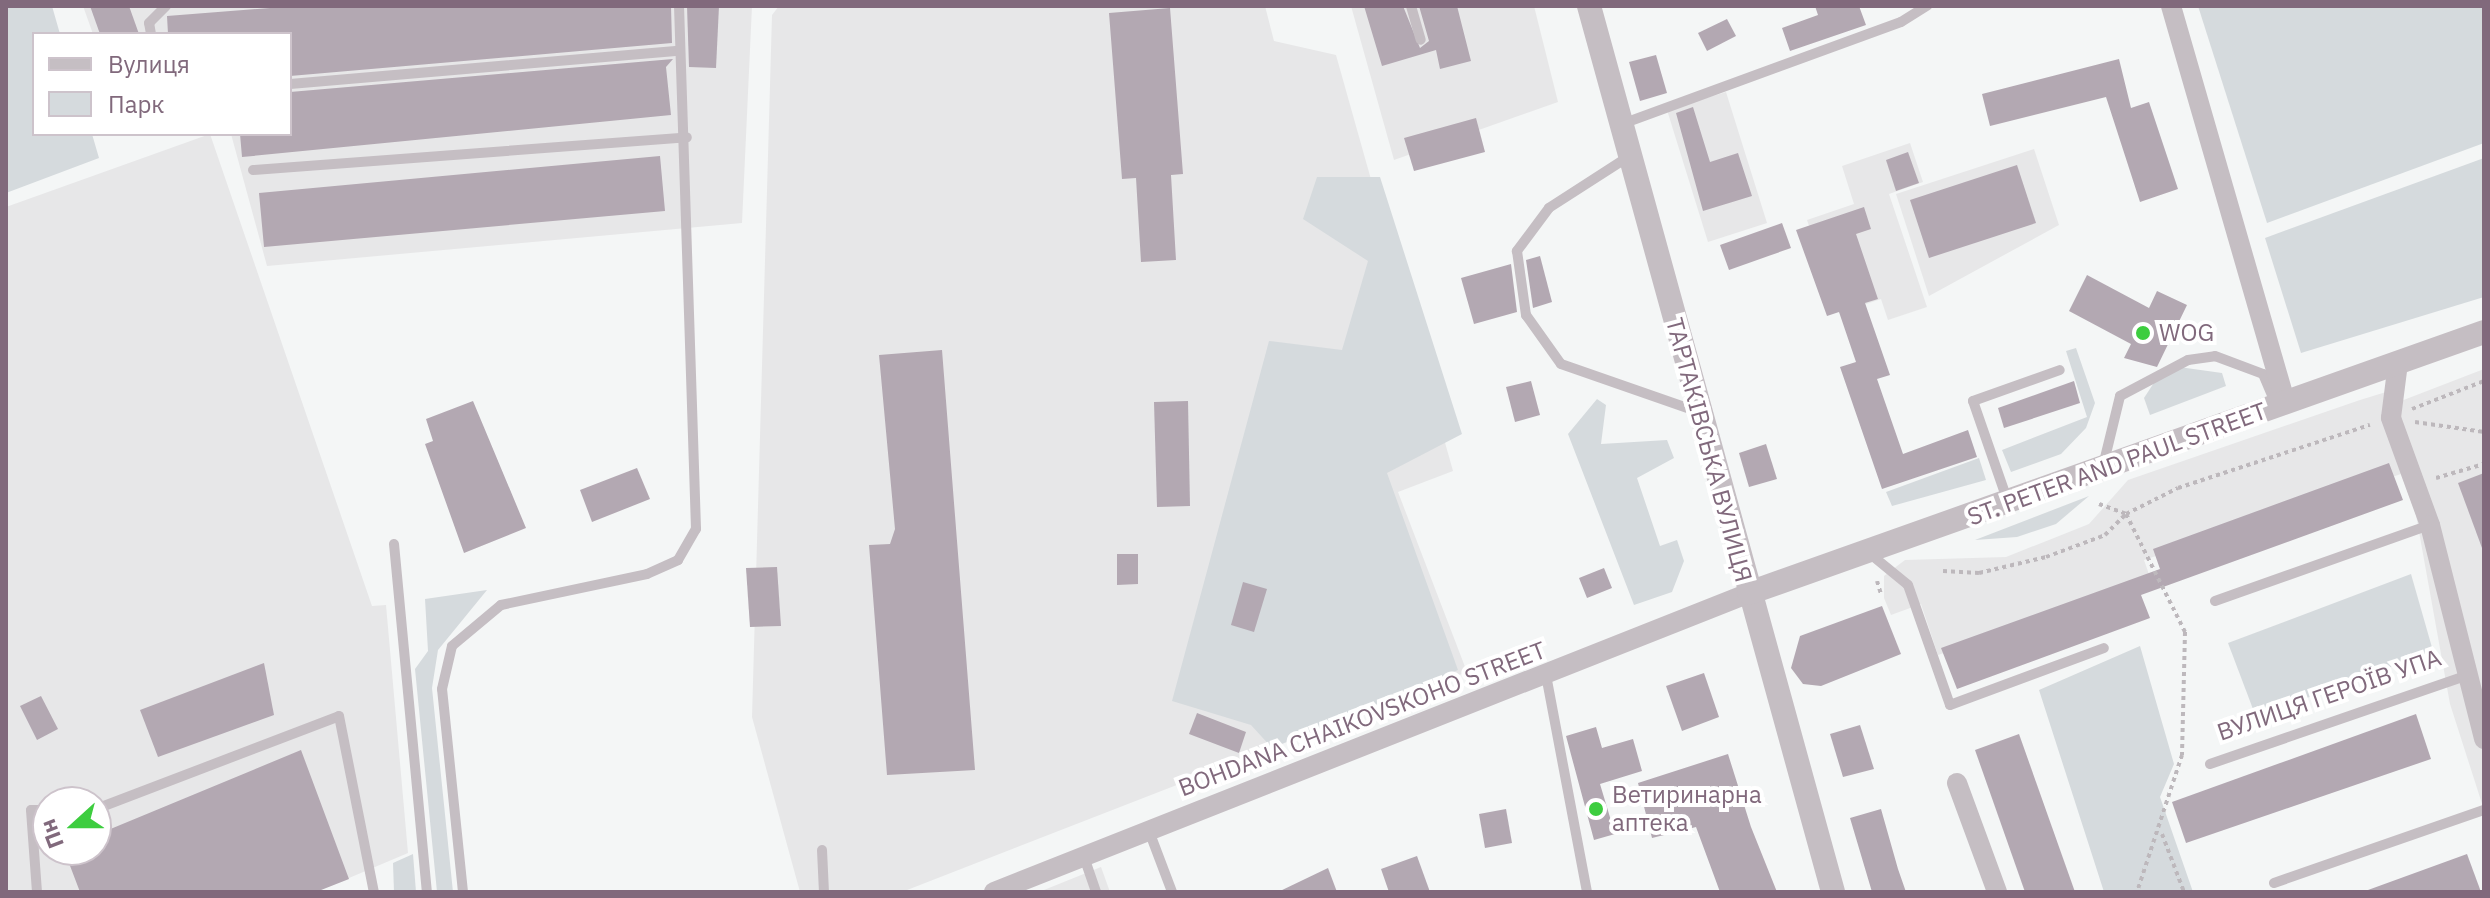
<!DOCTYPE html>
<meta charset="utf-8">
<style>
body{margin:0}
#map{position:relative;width:2490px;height:898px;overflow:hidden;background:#f4f6f6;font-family:"IBM Plex Sans",sans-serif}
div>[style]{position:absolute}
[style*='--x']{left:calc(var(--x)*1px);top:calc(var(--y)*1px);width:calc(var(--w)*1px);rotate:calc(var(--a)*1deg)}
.built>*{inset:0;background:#e7e7e8}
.green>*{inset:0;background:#d5dadd}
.building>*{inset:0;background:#b3a8b2}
.path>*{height:4px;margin-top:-2px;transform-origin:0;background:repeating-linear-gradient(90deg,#bdb8bc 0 4px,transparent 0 8px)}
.service>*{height:10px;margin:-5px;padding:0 5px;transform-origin:5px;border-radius:5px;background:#c5bec3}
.minor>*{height:20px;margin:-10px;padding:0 10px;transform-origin:10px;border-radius:10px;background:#c5bec3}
.tertiary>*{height:24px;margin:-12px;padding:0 12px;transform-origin:12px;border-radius:12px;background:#c5bec3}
.dots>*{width:22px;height:22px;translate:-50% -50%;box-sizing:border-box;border:4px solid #fff;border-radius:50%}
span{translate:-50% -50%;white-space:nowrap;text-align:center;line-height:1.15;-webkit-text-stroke:8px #fff;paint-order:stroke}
.poi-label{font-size:24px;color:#81697c}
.left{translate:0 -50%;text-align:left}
.street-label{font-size:24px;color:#81697c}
.frame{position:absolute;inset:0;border:8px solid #81697c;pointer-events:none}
.legend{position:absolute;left:32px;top:32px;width:260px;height:104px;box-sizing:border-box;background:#fff;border:2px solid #cdc3cb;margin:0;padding:10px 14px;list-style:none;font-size:24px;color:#81697c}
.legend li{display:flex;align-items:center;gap:16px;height:40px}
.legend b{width:40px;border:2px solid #cdc3cb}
.north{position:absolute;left:32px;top:786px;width:80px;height:80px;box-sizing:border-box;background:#fff;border:2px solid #cdc3cb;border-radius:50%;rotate:249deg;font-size:22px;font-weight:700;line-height:32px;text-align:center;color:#81697c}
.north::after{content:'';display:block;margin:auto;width:28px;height:36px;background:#3dcd3f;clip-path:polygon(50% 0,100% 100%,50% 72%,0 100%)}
</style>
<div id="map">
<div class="built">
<div style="clip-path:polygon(83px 6px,752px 6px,742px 223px,267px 266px,231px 134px,290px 134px,290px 34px,93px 34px)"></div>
<div style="clip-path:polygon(779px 6px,1265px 6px,1274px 41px,1336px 55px,1453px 471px,1398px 492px,1467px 672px,902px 892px,800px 892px,752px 717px,772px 15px)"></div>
<div style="clip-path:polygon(1351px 6px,1534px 6px,1558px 102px,1394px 160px)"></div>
<div style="clip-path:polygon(1726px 92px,1767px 223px,1708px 242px,1667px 110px)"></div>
<div style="clip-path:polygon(evenodd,210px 134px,372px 606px,386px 605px,408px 853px,316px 892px,6px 892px,6px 207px,210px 134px,48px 802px,96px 802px,96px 850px,48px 850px,48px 802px)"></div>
<div style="clip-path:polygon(1910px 143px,1923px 182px,1889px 194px,1927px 307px,1888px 320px,1881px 299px,1839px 313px,1807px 220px,1854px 204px,1842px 166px)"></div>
<div style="clip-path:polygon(2034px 149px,2059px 225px,1929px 296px,1896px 194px)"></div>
<div style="clip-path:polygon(2484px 369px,2484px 810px,2450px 704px,2416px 515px,2401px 474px,2144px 560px,2152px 583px,1938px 655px,1921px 604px,1891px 615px,1884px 598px,1884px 576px,1905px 560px,2006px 557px,2089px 524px,2128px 480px,2360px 400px,2386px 392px,2401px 401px)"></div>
<div style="clip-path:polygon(1101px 867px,1110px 892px,1039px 892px)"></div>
</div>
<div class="green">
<div style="clip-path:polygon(6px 6px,52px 6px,60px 34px,34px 34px,34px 134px,92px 134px,99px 158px,6px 193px)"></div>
<div style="clip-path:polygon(2198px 6px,2484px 6px,2484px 143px,2267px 223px)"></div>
<div style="clip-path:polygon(2484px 158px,2484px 297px,2301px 353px,2265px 238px)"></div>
<div style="clip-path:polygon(1317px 177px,1380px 177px,1462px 434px,1387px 473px,1458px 670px,1272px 748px,1251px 725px,1172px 701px,1269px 341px,1342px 350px,1368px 261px,1303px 219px)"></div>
<div style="clip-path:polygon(2076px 348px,2095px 403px,2086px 428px,2061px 454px,2011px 472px,2002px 450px,2087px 417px,2066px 351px)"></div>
<div style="clip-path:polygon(2179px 367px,2222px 373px,2226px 386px,2150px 415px,2144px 398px,2157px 378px)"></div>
<div style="clip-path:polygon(1597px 399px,1606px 405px,1601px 444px,1667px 440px,1674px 458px,1637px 478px,1660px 546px,1677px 540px,1684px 561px,1672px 592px,1634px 605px,1568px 434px)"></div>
<div style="clip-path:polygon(1979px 458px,1986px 480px,1892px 506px,1886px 492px)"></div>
<div style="clip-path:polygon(2089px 496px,2056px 524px,2017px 537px,1975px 540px)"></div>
<div style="clip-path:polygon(2411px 574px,2433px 651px,2256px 717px,2228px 643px)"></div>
<div style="clip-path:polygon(487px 590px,438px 650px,432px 688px,453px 892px,437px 892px,415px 669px,428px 651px,425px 599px)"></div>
<div style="clip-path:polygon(2140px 646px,2174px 764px,2160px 797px,2193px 892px,2104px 892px,2039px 690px)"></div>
<div style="clip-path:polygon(413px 854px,416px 892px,394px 892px,393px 863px)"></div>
</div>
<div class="building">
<div style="clip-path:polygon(90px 6px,129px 6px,139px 34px,100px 34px)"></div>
<div style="clip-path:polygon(296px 6px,671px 6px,672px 43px,290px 76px,290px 34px,168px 34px,167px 16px)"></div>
<div style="clip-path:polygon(687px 6px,719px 6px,716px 68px,689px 67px)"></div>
<div style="clip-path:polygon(1364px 6px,1403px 6px,1420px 48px,1429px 41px,1419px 6px,1457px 6px,1471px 61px,1440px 69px,1436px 50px,1382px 66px)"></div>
<div style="clip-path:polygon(1815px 6px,1859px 6px,1866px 25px,1790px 51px,1782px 28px,1818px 15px)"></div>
<div style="clip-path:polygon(1170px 8px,1183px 174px,1171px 175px,1176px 260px,1141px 262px,1136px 178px,1122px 179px,1109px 13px)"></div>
<div style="clip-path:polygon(1727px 19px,1736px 36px,1707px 51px,1698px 33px)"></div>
<div style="clip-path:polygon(1656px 55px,1667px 93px,1640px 101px,1629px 62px)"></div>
<div style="clip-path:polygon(673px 59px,666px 67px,671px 115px,242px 157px,240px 134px,290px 134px,290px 92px)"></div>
<div style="clip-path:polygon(2119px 59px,2131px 108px,2149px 102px,2178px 189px,2140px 202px,2106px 97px,1990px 126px,1982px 94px)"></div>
<div style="clip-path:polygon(1693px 107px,1710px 162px,1738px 153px,1752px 196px,1703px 211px,1676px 113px)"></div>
<div style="clip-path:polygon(1476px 118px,1485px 152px,1414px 171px,1404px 138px)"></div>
<div style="clip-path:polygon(1908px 152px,1919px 183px,1896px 191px,1886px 160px)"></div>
<div style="clip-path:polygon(660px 156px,665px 211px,264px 247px,259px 193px)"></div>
<div style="clip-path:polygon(2017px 165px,2036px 223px,1929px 258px,1910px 200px)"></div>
<div style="clip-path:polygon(1864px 207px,1871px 229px,1856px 234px,1878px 299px,1865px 303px,1890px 375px,1877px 379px,1903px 454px,1968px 430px,1977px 457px,1882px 489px,1840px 367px,1856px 362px,1839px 312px,1827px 316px,1796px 230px)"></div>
<div style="clip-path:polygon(1782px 223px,1791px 248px,1729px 270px,1720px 245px)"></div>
<div style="clip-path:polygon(1540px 256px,1552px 302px,1533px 308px,1526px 260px)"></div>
<div style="clip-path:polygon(1511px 264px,1517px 312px,1474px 324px,1461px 278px)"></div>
<div style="clip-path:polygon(2087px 275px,2149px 308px,2157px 291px,2187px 305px,2157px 367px,2124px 358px,2131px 344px,2069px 311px)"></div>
<div style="clip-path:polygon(942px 350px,975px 770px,887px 775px,869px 545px,890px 544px,895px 529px,879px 355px)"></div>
<div style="clip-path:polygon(1531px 381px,1540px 415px,1515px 422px,1506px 387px)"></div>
<div style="clip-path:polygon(2074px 381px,2080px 403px,2004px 428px,1998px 408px)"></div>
<div style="clip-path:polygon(473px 401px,526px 528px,464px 553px,425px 444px,433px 441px,426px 419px)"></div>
<div style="clip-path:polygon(1188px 401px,1190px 506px,1157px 507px,1154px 402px)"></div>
<div style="clip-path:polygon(1766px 444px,1777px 479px,1749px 487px,1739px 453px)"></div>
<div style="clip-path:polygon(2389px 463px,2403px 500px,2141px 595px,2150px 618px,1957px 689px,1941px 648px,2160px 569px,2153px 549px)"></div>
<div style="clip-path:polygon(637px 468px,650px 499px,592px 522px,580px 490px)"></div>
<div style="clip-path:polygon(2484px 473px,2484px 548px,2482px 548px,2458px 483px)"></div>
<div style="clip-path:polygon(1117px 554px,1138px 554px,1138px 584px,1117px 585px)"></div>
<div style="clip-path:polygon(777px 567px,781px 626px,750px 627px,746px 568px)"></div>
<div style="clip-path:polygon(1604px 568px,1612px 588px,1587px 598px,1579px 578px)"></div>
<div style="clip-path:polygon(1243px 582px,1267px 589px,1254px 632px,1231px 625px)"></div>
<div style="clip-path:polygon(1882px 606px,1901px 654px,1821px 686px,1803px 684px,1791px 668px,1800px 636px)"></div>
<div style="clip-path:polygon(264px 663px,274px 715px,158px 757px,140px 710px)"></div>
<div style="clip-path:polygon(1704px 673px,1719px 717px,1682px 731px,1666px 686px)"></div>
<div style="clip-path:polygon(41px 696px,58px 729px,37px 740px,20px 706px)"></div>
<div style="clip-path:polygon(1197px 713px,1246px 732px,1239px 753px,1189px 734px)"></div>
<div style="clip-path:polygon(2416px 714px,2431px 759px,2186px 843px,2172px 802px)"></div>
<div style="clip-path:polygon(1860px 725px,1874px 769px,1843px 777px,1830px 734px)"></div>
<div style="clip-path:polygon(1596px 727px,1602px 748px,1633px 739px,1642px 771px,1600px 784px,1615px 834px,1594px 840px,1566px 736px)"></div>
<div style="clip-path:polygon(2019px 734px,2075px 892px,2025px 892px,1975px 750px)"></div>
<div style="clip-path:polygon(301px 750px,349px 879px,316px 892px,80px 892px,64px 850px,96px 850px,96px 835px)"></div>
<div style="clip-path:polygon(1728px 754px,1751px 827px,1777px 892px,1720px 892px,1696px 827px,1652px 838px,1638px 783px)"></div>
<div style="clip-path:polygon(1506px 809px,1512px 843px,1485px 848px,1479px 814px)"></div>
<div style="clip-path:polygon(1881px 809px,1898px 869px,1906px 892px,1872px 892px,1850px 818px)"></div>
<div style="clip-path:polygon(2467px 854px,2481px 892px,2369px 892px,2368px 890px)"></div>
<div style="clip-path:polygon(1417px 856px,1430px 892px,1389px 892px,1381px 869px)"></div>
<div style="clip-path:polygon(1328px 868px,1337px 892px,1278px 892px)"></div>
</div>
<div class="path">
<div style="--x:2412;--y:409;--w:77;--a:-21.3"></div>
<div style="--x:2415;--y:422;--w:70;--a:8.2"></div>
<div style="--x:2436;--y:478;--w:50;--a:-16.3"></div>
<div style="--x:2099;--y:504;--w:29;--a:20"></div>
<div style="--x:2126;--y:514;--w:132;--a:63.4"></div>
<div style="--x:2185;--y:632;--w:123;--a:91.4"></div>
<div style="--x:2182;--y:755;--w:144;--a:108.2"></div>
<div style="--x:1943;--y:571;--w:36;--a:3"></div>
<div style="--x:1979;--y:573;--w:69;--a:-13.4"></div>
<div style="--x:2046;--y:557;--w:63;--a:-20.4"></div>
<div style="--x:2105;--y:535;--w:30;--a:-45"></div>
<div style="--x:2126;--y:514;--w:58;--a:-26.6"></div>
<div style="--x:2178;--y:488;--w:202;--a:-18.2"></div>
<div style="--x:1877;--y:581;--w:14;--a:73"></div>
<div style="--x:2162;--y:834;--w:62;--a:69.2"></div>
</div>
<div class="service">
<div style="--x:1411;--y:6;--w:35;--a:74"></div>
<div style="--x:151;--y:34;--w:11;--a:-100"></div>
<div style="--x:149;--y:23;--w:24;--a:-45"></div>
<div style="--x:290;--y:84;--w:387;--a:-4.9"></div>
<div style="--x:1622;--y:124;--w:297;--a:-20.1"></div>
<div style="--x:1901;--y:22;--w:31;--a:-32"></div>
<div style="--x:1628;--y:157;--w:94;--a:147.2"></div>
<div style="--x:1549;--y:208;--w:54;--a:126.7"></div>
<div style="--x:1517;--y:251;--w:65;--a:82"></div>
<div style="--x:1526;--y:315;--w:60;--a:54.5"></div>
<div style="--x:1561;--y:364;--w:146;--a:19.2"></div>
<div style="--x:253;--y:170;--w:435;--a:-4.3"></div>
<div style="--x:2103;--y:466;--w:72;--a:-76.3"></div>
<div style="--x:2120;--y:396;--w:77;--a:-27.9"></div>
<div style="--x:2188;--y:360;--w:27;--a:-8"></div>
<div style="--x:2215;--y:356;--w:51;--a:20.6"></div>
<div style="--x:2263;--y:374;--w:34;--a:67"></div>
<div style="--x:2008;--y:502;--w:107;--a:-109.1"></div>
<div style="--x:1973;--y:401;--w:92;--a:-19.6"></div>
<div style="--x:394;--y:544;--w:350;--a:84.6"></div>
<div style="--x:1869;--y:553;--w:50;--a:39.4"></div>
<div style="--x:1908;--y:585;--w:127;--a:70.7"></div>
<div style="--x:1950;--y:705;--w:164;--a:-20.3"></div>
<div style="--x:2215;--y:601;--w:228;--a:-19.5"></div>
<div style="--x:1546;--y:675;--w:221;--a:79.3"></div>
<div style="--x:2210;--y:764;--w:270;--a:-19"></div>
<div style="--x:96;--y:809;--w:260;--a:-20.9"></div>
<div style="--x:339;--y:716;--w:179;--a:78.8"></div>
<div style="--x:1149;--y:831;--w:65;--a:69.3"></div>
<div style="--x:822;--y:850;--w:42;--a:87.3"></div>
<div style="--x:1084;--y:857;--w:37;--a:71"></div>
<div style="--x:2274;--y:883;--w:222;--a:-19.2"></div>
<div style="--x:37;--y:892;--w:82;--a:-94.2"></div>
<div style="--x:31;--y:810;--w:17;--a:0"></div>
<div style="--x:463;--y:892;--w:204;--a:-95.9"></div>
<div style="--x:442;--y:689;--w:44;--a:-76.9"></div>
<div style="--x:452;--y:646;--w:64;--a:-39.9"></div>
<div style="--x:501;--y:605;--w:149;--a:-12"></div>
<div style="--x:647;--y:574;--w:34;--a:-24"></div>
<div style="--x:678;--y:560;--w:36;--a:-60"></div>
<div style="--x:696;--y:529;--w:523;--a:-91.86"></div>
</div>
<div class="minor">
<div style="--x:2171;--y:6;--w:411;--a:73.9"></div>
<div style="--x:2398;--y:363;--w:55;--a:97.3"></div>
<div style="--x:2391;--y:418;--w:114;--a:70"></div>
<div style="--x:2430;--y:525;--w:221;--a:75.8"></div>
<div style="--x:1957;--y:783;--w:116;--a:69.8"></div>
<div style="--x:994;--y:892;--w:812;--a:-21.6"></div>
</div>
<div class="tertiary">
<div style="--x:1589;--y:6;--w:919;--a:74.6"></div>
<div style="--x:1749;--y:593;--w:780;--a:-19.55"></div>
</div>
<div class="dots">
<div style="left:2143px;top:333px;background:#3dcd3f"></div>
<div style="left:1596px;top:809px;background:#3dcd3f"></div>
</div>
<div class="poi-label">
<span class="left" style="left:2159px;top:333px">WOG</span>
<span class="left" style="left:1612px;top:809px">Ветиринарна<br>аптека</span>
</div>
<div class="street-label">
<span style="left:1709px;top:450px;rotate:75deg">ТАРТАКІВСЬКА ВУЛИЦЯ</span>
<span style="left:2117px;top:464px;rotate:-20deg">ST. PETER AND PAUL STREET</span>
<span style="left:2329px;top:695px;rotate:-19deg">ВУЛИЦЯ ГЕРОЇВ УПА</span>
<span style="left:1362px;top:719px;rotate:-21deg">BOHDANA CHAIKOVSKOHO STREET</span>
</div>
<div class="frame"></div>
<ul class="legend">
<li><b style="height:10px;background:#c5bec3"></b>Вулиця</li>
<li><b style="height:22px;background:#d5dadd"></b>Парк</li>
</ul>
<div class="north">Пн</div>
</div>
